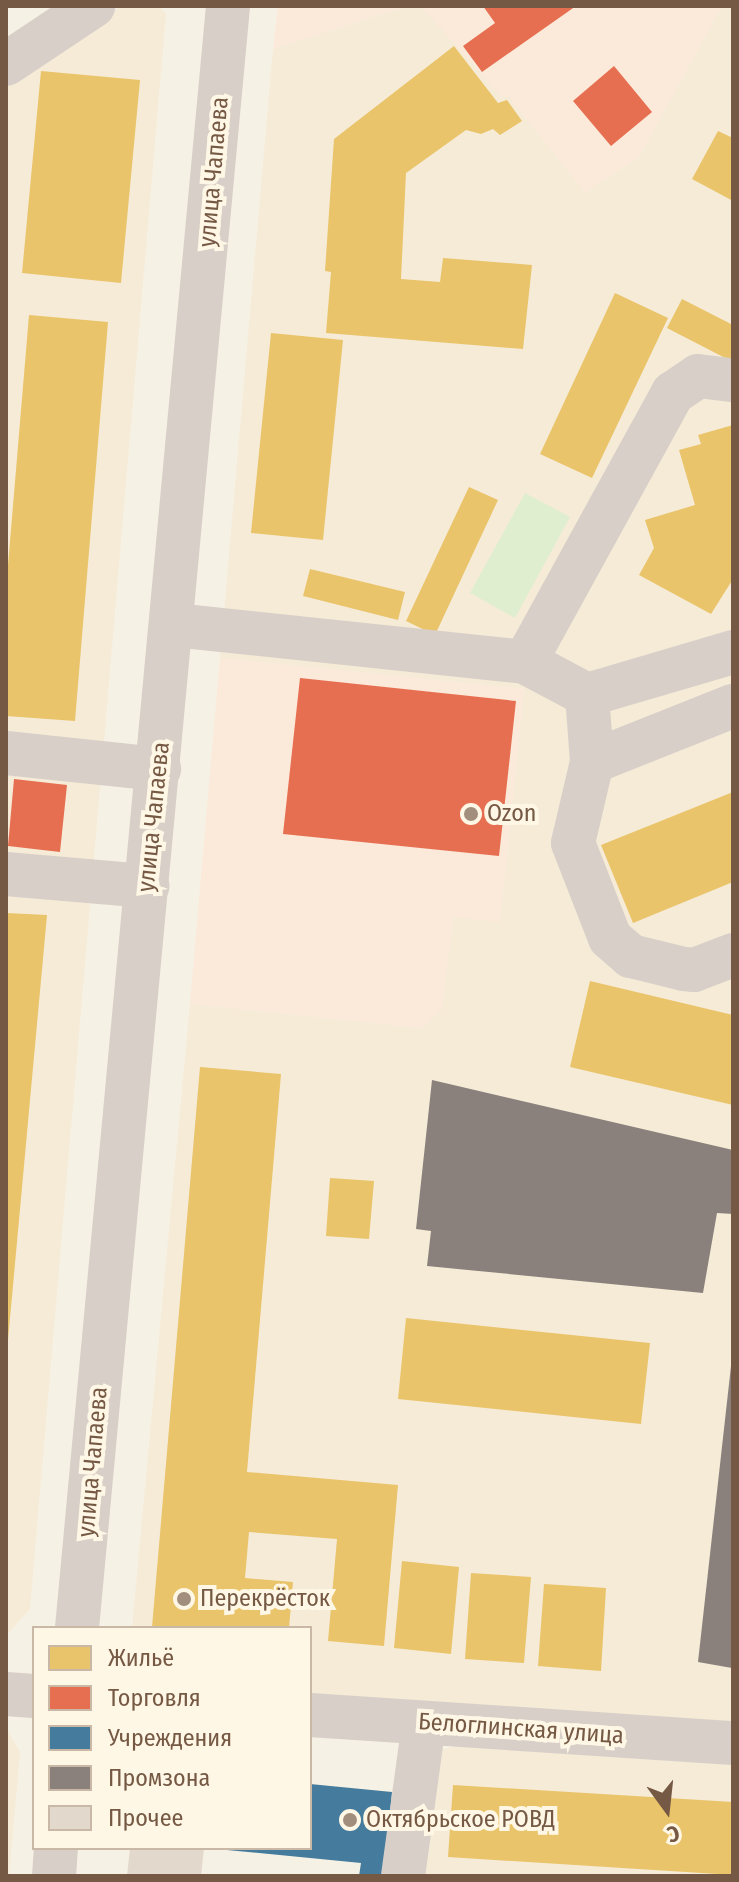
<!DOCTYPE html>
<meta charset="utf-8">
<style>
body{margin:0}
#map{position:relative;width:739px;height:1882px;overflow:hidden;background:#f6f1e5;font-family:"Fira Sans Condensed",sans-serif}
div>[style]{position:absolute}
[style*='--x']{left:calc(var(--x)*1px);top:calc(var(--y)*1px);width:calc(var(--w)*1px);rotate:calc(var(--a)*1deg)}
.residential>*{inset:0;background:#f6ebd7}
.commercial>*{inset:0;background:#fbe9d9}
.green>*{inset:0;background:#dfeece}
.homes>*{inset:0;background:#e9c46a}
.shops>*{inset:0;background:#e76f51}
.public>*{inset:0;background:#457b9d}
.industry>*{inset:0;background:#8a817c}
.building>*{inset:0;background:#e3d8cc}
.minor>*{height:44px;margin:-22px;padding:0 22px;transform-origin:22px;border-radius:22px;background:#d8cfc8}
.dots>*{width:22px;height:22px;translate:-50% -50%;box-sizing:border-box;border:4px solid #fff7e5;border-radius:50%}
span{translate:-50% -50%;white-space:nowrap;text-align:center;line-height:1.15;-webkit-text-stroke:8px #fff7e5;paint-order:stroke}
.street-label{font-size:24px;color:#755944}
.poi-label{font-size:24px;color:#755944}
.left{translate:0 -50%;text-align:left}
.frame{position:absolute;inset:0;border:8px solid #755944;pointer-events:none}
.legend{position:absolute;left:32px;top:1626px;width:280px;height:224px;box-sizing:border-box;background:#fff7e5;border:2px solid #c8b8a5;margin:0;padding:10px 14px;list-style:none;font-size:24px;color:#755944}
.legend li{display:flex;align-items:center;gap:16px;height:40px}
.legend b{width:40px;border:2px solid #c8b8a5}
.north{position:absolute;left:627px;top:1770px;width:80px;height:80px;-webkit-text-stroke:6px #fff7e5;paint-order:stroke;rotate:165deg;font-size:22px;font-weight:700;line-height:32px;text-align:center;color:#755944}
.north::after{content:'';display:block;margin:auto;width:28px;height:36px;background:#755944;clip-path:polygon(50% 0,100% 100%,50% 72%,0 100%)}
</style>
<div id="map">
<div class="residential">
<i style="clip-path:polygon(122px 6px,157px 6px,166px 13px,30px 1609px,6px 1636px,6px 79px)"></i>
<i style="clip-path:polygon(407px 6px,421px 6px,509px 97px,585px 192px,639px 157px,722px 6px,733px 6px,733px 1728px,310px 1695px,310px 1628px,132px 1628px,190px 1004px,422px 1028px,442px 1008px,453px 916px,500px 921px,524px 689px,220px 658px,273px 49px)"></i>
<i style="clip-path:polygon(6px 1728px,20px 1752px,9px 1876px,6px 1876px)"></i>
<i style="clip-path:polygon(457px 1746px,733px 1765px,733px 1876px,399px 1876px,409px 1758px)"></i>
</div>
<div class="commercial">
<i style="clip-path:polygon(278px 6px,407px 6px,273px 49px)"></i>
<i style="clip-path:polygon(421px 6px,722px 6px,639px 157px,585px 192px,509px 97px,502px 97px)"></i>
<i style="clip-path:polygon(220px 658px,524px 689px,500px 922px,453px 917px,442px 1009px,422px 1028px,190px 1004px)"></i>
</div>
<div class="green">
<i style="clip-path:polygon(525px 493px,570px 517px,515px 618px,470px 593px)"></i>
</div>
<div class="homes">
<i style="clip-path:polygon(454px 46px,498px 103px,507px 100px,522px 121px,500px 135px,493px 129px,481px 134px,466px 130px,406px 173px,401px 279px,440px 282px,443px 258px,532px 265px,523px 349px,326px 333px,331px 272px,325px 271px,334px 139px)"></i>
<i style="clip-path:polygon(41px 71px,140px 80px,121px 283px,22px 273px)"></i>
<i style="clip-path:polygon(718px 131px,733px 138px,733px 201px,692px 179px)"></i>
<i style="clip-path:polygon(615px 293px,668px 318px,592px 478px,540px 454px)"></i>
<i style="clip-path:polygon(682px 299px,733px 325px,733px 362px,667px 328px)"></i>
<i style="clip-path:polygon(29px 315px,108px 322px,75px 721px,6px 716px,6px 589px)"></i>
<i style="clip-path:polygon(271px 333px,343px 340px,323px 540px,251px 533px)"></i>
<i style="clip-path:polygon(733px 425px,733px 579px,711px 614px,639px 575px,654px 548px,645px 520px,695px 505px,679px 450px,701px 444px,698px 435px)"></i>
<i style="clip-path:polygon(469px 487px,498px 500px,435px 635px,406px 621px)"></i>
<i style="clip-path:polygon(310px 569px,405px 592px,398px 620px,303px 596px)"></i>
<i style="clip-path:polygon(733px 792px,733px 882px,633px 923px,601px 845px)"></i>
<i style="clip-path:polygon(6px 913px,47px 915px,8px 1340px,6px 1339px)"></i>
<i style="clip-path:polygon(590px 981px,733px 1015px,733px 1105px,570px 1067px)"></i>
<i style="clip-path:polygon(200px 1067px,281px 1074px,247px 1472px,398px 1485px,384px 1646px,328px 1641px,337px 1539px,249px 1532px,245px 1578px,293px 1582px,289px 1628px,152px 1627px)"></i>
<i style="clip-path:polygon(330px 1178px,374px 1181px,369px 1239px,326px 1236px)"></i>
<i style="clip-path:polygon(406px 1318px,650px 1343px,641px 1424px,398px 1399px)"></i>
<i style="clip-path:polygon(402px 1561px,459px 1567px,451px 1654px,394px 1648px)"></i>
<i style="clip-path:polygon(471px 1573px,531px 1577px,524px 1663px,465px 1659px)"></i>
<i style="clip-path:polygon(544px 1584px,606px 1588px,601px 1671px,538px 1666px)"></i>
<i style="clip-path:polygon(453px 1785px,733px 1802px,733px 1875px,448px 1857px)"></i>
</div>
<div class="shops">
<i style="clip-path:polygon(483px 6px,576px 6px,482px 72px,463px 46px,495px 23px)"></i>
<i style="clip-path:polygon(614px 66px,652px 112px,611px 146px,573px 101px)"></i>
<i style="clip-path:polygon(300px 678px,516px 701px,499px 856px,283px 834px)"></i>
<i style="clip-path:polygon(14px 779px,67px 785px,60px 852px,8px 846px)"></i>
</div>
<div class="public">
<i style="clip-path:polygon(310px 1784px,392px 1792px,384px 1876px,359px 1876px,361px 1863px,227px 1850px,310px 1848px)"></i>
</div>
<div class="industry">
<i style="clip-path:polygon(432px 1080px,733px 1150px,733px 1214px,717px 1213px,703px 1293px,427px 1266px,431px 1231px,416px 1229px)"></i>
<i style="clip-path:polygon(731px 1366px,733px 1366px,732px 1668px,698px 1662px)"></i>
</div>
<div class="building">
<i style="clip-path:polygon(130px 1848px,204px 1848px,201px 1876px,127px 1876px)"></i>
</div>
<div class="minor">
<i style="--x:6;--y:64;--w:105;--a:-33.7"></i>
<i style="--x:174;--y:625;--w:353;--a:6"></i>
<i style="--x:525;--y:662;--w:70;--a:28"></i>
<i style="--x:587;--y:695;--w:152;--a:-16.4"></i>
<i style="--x:525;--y:662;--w:307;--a:-61.2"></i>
<i style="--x:673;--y:393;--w:30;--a:-34"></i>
<i style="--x:698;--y:376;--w:35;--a:7"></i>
<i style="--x:587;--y:695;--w:67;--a:85.7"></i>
<i style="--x:592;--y:762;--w:83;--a:103.2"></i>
<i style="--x:573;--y:843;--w:102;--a:68.7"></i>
<i style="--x:610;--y:938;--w:28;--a:41"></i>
<i style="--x:631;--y:956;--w:55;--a:13.8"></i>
<i style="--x:684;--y:969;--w:10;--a:6"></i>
<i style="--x:694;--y:970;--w:42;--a:-21"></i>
<i style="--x:6;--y:753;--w:154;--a:6"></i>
<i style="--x:592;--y:762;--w:152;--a:-21.7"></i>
<i style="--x:6;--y:874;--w:142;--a:4.9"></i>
<i style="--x:77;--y:1628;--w:1629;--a:-84.68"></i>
<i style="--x:6;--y:1694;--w:28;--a:4"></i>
<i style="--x:310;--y:1715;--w:424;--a:3.8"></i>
<i style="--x:54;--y:1876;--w:28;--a:-86"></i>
<i style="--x:403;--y:1876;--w:154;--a:-82.2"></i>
</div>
<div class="dots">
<i style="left:471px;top:814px;background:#a28e7c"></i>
<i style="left:184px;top:1599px;background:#a28e7c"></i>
<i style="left:350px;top:1820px;background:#a28e7c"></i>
</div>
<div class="street-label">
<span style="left:214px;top:172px;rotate:-85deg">улица Чапаева</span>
<span style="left:154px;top:817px;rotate:-84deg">улица Чапаева</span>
<span style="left:93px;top:1462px;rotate:-85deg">улица Чапаева</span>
<span style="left:521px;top:1729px;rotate:4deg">Белоглинская улица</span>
</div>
<div class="poi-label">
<span class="left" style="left:487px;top:814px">Ozon</span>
<span class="left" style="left:200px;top:1599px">Перекрёсток</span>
<span class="left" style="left:366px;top:1820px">Октябрьское РОВД</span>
</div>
<div class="frame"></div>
<ul class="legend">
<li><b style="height:22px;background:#e9c46a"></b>Жильё</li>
<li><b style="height:22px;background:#e76f51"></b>Торговля</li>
<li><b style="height:22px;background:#457b9d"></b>Учреждения</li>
<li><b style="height:22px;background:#8a817c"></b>Промзона</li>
<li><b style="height:22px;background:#e3d8cc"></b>Прочее</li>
</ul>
<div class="north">С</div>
</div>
